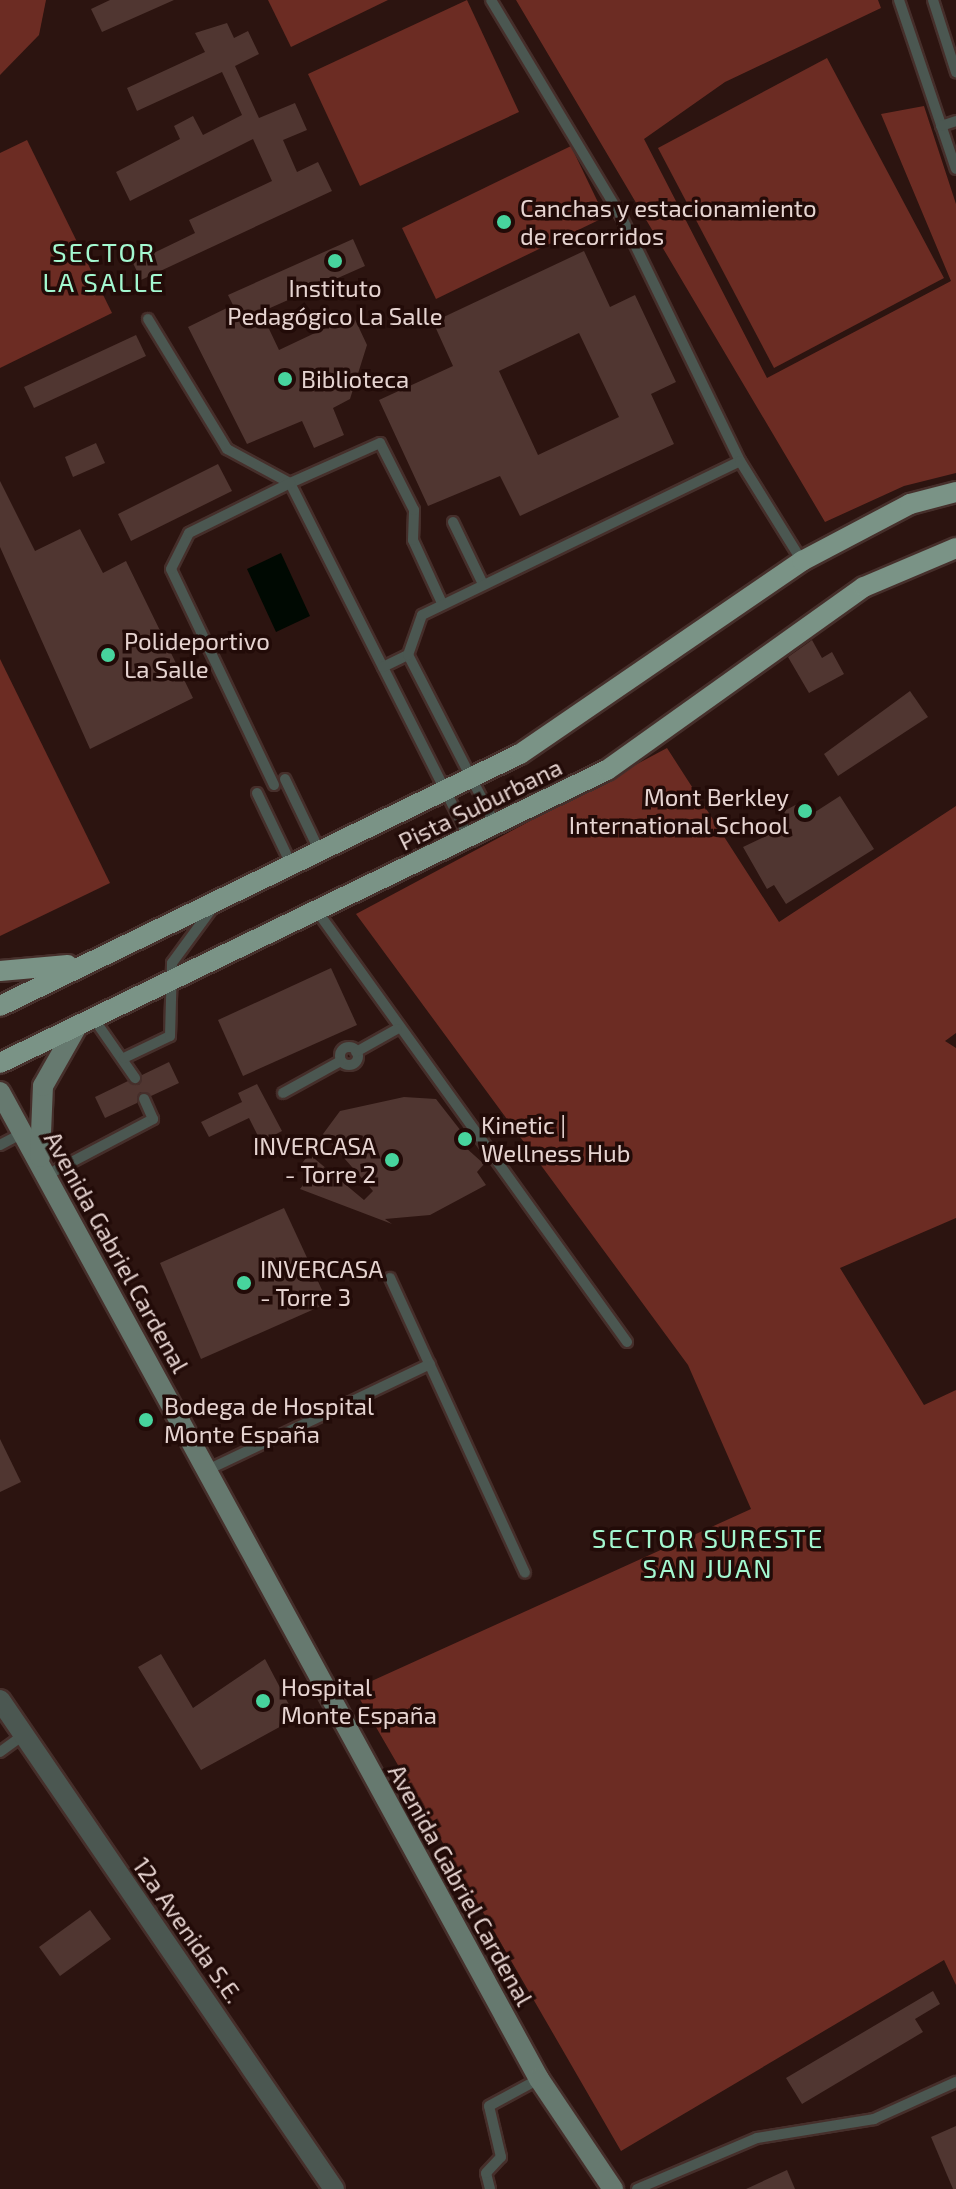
<!DOCTYPE html>
<meta charset="utf-8">
<style>
body{margin:0}
#map{position:relative;width:956px;height:2189px;overflow:hidden;background:#2c1410;font-family:"Exo 2",sans-serif}
div>[style]{position:absolute}
[style*='--x']{left:calc(var(--x)*1px);top:calc(var(--y)*1px);width:calc(var(--w)*1px);rotate:calc(var(--a)*1deg)}
.green>*{inset:0;background:#6c2c23}
.water>*{inset:0;background:#000902}
.building>*{inset:0;background:#503631}
.roads{filter:drop-shadow(2px 0 #462f2b) drop-shadow(-2px 0 #462f2b) drop-shadow(0 2px #462f2b) drop-shadow(0 -2px #462f2b)}
.lane>*{height:10px;margin:-5px;padding:0 5px;transform-origin:5px;border-radius:5px;background:#4b5751}
.lane>.ring{margin:-5px;padding:0;box-sizing:content-box;background:none;border:10px solid #4b5751;border-radius:50%}
.street>*{height:20px;margin:-10px;padding:0 10px;transform-origin:10px;border-radius:10px;background:#4b5751}
.secondary>*{height:20px;margin:-10px;padding:0 10px;transform-origin:10px;border-radius:10px;background:#66796f}
.primary>*{height:20px;margin:-10px;padding:0 10px;transform-origin:10px;border-radius:10px;background:#7a9386}
.dots>*{width:22px;height:22px;translate:-50% -50%;box-sizing:border-box;border:4px solid #220b08;border-radius:50%}
span{translate:-50% -50%;white-space:nowrap;text-align:center;line-height:1.15;-webkit-text-stroke:7px #220b08;paint-order:stroke}
.poi-label{font-size:24px;color:#e6d4d1}
.left{translate:0 -50%;text-align:left}
.right{translate:-100% -50%;text-align:right}
.street-label{font-size:24px;color:#e6d4d1}
.neighbourhood-label{font-size:26px;color:#a3f8d0;letter-spacing:2px}
</style>
<div id="map">
<div class="green">
<i style="clip-path:polygon(0 0,46px 0,39px 35px,0 75px)"></i>
<i style="clip-path:polygon(268px 0,388px 0,291px 47px)"></i>
<i style="clip-path:polygon(467px 0,519px 112px,360px 186px,308px 74px)"></i>
<i style="clip-path:polygon(516px 0,878px 0,881px 8px,725px 82px,644px 139px,767px 378px,951px 281px,881px 114px,924px 106px,956px 204px,956px 473px,904px 486px,825px 522px)"></i>
<i style="clip-path:polygon(827px 58px,944px 278px,774px 368px,658px 148px)"></i>
<i style="clip-path:polygon(27px 140px,112px 313px,0 368px,0 153px)"></i>
<i style="clip-path:polygon(571px 146px,605px 217px,436px 299px,402px 228px)"></i>
<i style="clip-path:polygon(0 659px,110px 883px,0 936px)"></i>
<i style="clip-path:polygon(667px 748px,779px 922px,956px 806px,956px 1033px,945px 1041px,956px 1048px,956px 1218px,840px 1268px,924px 1405px,956px 1390px,956px 1985px,944px 1960px,621px 2151px,354px 1689px,751px 1509px,688px 1365px,356px 914px)"></i>
</div>
<div class="water">
<i style="clip-path:polygon(281px 553px,310px 616px,276px 632px,247px 569px)"></i>
</div>
<div class="building">
<i style="clip-path:polygon(110px 0,174px 0,102px 32px,91px 9px)"></i>
<i style="clip-path:polygon(227px 23px,234px 38px,248px 31px,259px 54px,235px 66px,259px 118px,295px 103px,307px 130px,283px 140px,297px 172px,318px 162px,332px 191px,141px 280px,133px 263px,195px 233px,189px 220px,272px 181px,253px 139px,130px 201px,116px 172px,180px 139px,174px 126px,193px 116px,203px 135px,242px 115px,222px 72px,137px 111px,127px 88px,205px 52px,195px 33px)"></i>
<i style="clip-path:polygon(353px 239px,365px 266px,261px 312px,279px 350px,353px 315px,367px 345px,350px 399px,333px 408px,344px 435px,314px 448px,302px 421px,247px 444px,188px 327px,233px 305px,228px 295px)"></i>
<i style="clip-path:polygon(evenodd,584px 251px,610px 307px,635px 295px,676px 382px,651px 394px,674px 444px,520px 516px,500px 476px,428px 506px,379px 400px,453px 366px,433px 322px,584px 251px,579px 333px,619px 417px,538px 455px,499px 371px,579px 333px)"></i>
<i style="clip-path:polygon(136px 335px,146px 356px,34px 408px,24px 387px)"></i>
<i style="clip-path:polygon(96px 443px,105px 463px,73px 477px,65px 457px)"></i>
<i style="clip-path:polygon(218px 464px,232px 491px,131px 541px,118px 514px)"></i>
<i style="clip-path:polygon(0 481px,35px 551px,80px 529px,103px 573px,126px 561px,193px 698px,90px 749px,0 547px)"></i>
<i style="clip-path:polygon(812px 640px,822px 658px,832px 652px,844px 674px,809px 693px,788px 657px)"></i>
<i style="clip-path:polygon(910px 691px,928px 717px,838px 776px,824px 754px)"></i>
<i style="clip-path:polygon(840px 796px,874px 849px,786px 904px,774px 885px,767px 889px,743px 847px,789px 825px,784px 811px,805px 800px,812px 814px)"></i>
<i style="clip-path:polygon(331px 968px,357px 1025px,243px 1076px,218px 1020px)"></i>
<i style="clip-path:polygon(169px 1062px,179px 1083px,151px 1096px,140px 1092px,137px 1103px,105px 1118px,95px 1097px,128px 1081px,139px 1085px,142px 1075px)"></i>
<i style="clip-path:polygon(257px 1084px,282px 1131px,261px 1142px,249px 1118px,209px 1137px,201px 1122px,242px 1102px,238px 1093px)"></i>
<i style="clip-path:polygon(404px 1097px,436px 1099px,461px 1131px,455px 1138px,484px 1164px,477px 1172px,486px 1185px,430px 1215px,385px 1219px,392px 1224px,300px 1189px,309px 1177px,300px 1166px,309px 1154px,364px 1200px,373px 1191px,323px 1134px,340px 1111px)"></i>
<i style="clip-path:polygon(284px 1208px,328px 1303px,201px 1359px,160px 1263px)"></i>
<i style="clip-path:polygon(0 1439px,21px 1482px,0 1492px)"></i>
<i style="clip-path:polygon(161px 1654px,193px 1708px,265px 1659px,296px 1718px,201px 1770px,138px 1667px)"></i>
<i style="clip-path:polygon(90px 1910px,111px 1939px,60px 1976px,39px 1947px)"></i>
<i style="clip-path:polygon(933px 1991px,940px 2004px,915px 2019px,923px 2032px,802px 2104px,786px 2078px)"></i>
<i style="clip-path:polygon(956px 2126px,956px 2189px,953px 2189px,931px 2137px)"></i>
<i style="clip-path:polygon(787px 2170px,795px 2189px,746px 2189px)"></i>
</div>
<div class="roads">
<div class="lane">
<i style="--x:491;--y:0;--w:252;--a:59"></i>
<i style="--x:621;--y:216;--w:272;--a:64.1"></i>
<i style="--x:899;--y:0;--w:178;--a:71.4"></i>
<i style="--x:933;--y:0;--w:76;--a:72.3"></i>
<i style="--x:941;--y:126;--w:16;--a:-18"></i>
<i style="--x:148;--y:319;--w:152;--a:58.7"></i>
<i style="--x:227;--y:449;--w:72;--a:28.4"></i>
<i style="--x:453;--y:522;--w:67;--a:64.2"></i>
<i style="--x:441;--y:601;--w:67;--a:-114.7"></i>
<i style="--x:413;--y:540;--w:30;--a:-88"></i>
<i style="--x:414;--y:510;--w:75;--a:-116.9"></i>
<i style="--x:380;--y:443;--w:98;--a:156"></i>
<i style="--x:290;--y:483;--w:399;--a:63.2"></i>
<i style="--x:383;--y:667;--w:28;--a:-26"></i>
<i style="--x:285;--y:779;--w:79;--a:64.4"></i>
<i style="--x:274;--y:785;--w:239;--a:-115.5"></i>
<i style="--x:171;--y:569;--w:40;--a:-63.4"></i>
<i style="--x:189;--y:533;--w:113;--a:-26.3"></i>
<i style="--x:257;--y:793;--w:79;--a:64.4"></i>
<i style="--x:495;--y:824;--w:190;--a:-117.2"></i>
<i style="--x:408;--y:655;--w:42;--a:-70.7"></i>
<i style="--x:422;--y:615;--w:353;--a:-25.8"></i>
<i style="--x:740;--y:461;--w:118;--a:58.2"></i>
<i style="--x:317;--y:911;--w:531;--a:54.27"></i>
<i style="--x:94;--y:1019;--w:72;--a:55.2"></i>
<i class="ring" style="left:340px;top:1047px;width:8px;height:8px"></i>
<i style="--x:356;--y:1052;--w:47;--a:-29.3"></i>
<i style="--x:124;--y:1058;--w:51;--a:-25.6"></i>
<i style="--x:170;--y:1036;--w:73;--a:-88.4"></i>
<i style="--x:172;--y:963;--w:66;--a:-53.7"></i>
<i style="--x:283;--y:1093;--w:66;--a:-28.9"></i>
<i style="--x:0;--y:1145;--w:26;--a:-28"></i>
<i style="--x:47;--y:1175;--w:120;--a:-27.8"></i>
<i style="--x:153;--y:1119;--w:22;--a:-114"></i>
<i style="--x:390;--y:1278;--w:324;--a:65.4"></i>
<i style="--x:205;--y:1471;--w:249;--a:-25.4"></i>
<i style="--x:0;--y:1752;--w:29;--a:-36"></i>
<i style="--x:490;--y:2189;--w:16;--a:-104"></i>
<i style="--x:486;--y:2173;--w:22;--a:-47"></i>
<i style="--x:501;--y:2157;--w:52;--a:-103.2"></i>
<i style="--x:489;--y:2106;--w:57;--a:-28.4"></i>
<i style="--x:637;--y:2189;--w:130;--a:-23"></i>
<i style="--x:757;--y:2138;--w:119;--a:-9.2"></i>
<i style="--x:874;--y:2119;--w:90;--a:-24.3"></i>
</div>
<div class="street">
<i style="--x:0;--y:1700;--w:592;--a:55.67"></i>
</div>
<div class="secondary">
<i style="--x:0;--y:1092;--w:1125;--a:61.36"></i>
<i style="--x:539;--y:2079;--w:133;--a:56.1"></i>
<i style="--x:40;--y:1157;--w:71;--a:-87.6"></i>
<i style="--x:43;--y:1086;--w:67;--a:-60.4"></i>
</div>
<div class="primary">
<i style="--x:0;--y:971;--w:68;--a:-5"></i>
<i style="--x:0;--y:1006;--w:578;--a:-25.86"></i>
<i style="--x:520;--y:754;--w:342;--a:-34.4"></i>
<i style="--x:802;--y:561;--w:122;--a:-27.8"></i>
<i style="--x:910;--y:504;--w:48;--a:-14.6"></i>
<i style="--x:0;--y:1063;--w:674;--a:-25.77"></i>
<i style="--x:607;--y:770;--w:315;--a:-35.5"></i>
<i style="--x:864;--y:587;--w:100;--a:-23"></i>
</div>
</div>
<div class="dots">
<i style="left:504px;top:222px;background:#47d49d"></i>
<i style="left:335px;top:261px;background:#47d49d"></i>
<i style="left:285px;top:379px;background:#47d49d"></i>
<i style="left:108px;top:655px;background:#47d49d"></i>
<i style="left:805px;top:811px;background:#47d49d"></i>
<i style="left:465px;top:1139px;background:#47d49d"></i>
<i style="left:392px;top:1160px;background:#47d49d"></i>
<i style="left:244px;top:1283px;background:#47d49d"></i>
<i style="left:146px;top:1420px;background:#47d49d"></i>
<i style="left:263px;top:1701px;background:#47d49d"></i>
</div>
<div class="poi-label">
<span class="left" style="left:520px;top:222px">Canchas y estacionamiento<br>de recorridos</span>
<span style="left:335px;top:302px">Instituto<br>Pedagógico La Salle</span>
<span class="left" style="left:301px;top:379px">Biblioteca</span>
<span class="left" style="left:124px;top:655px">Polideportivo<br>La Salle</span>
<span class="right" style="left:789px;top:811px">Mont Berkley<br>International School</span>
<span class="left" style="left:481px;top:1139px">Kinetic |<br>Wellness Hub</span>
<span class="right" style="left:376px;top:1160px">INVERCASA<br>- Torre 2</span>
<span class="left" style="left:260px;top:1283px">INVERCASA<br>- Torre 3</span>
<span class="left" style="left:164px;top:1420px">Bodega de Hospital<br>Monte España</span>
<span class="left" style="left:281px;top:1701px">Hospital<br>Monte España</span>
</div>
<div class="street-label">
<span style="left:480px;top:804px;rotate:-26deg">Pista Suburbana</span>
<span style="left:117px;top:1252px;rotate:61deg">Avenida Gabriel Cardenal</span>
<span style="left:461px;top:1885px;rotate:61deg">Avenida Gabriel Cardenal</span>
<span style="left:188px;top:1930px;rotate:55deg">12a Avenida S.E.</span>
</div>
<div class="neighbourhood-label">
<span style="left:104px;top:267px">SECTOR<br>LA SALLE</span>
<span style="left:708px;top:1553px">SECTOR SURESTE<br>SAN JUAN</span>
</div>
</div>
